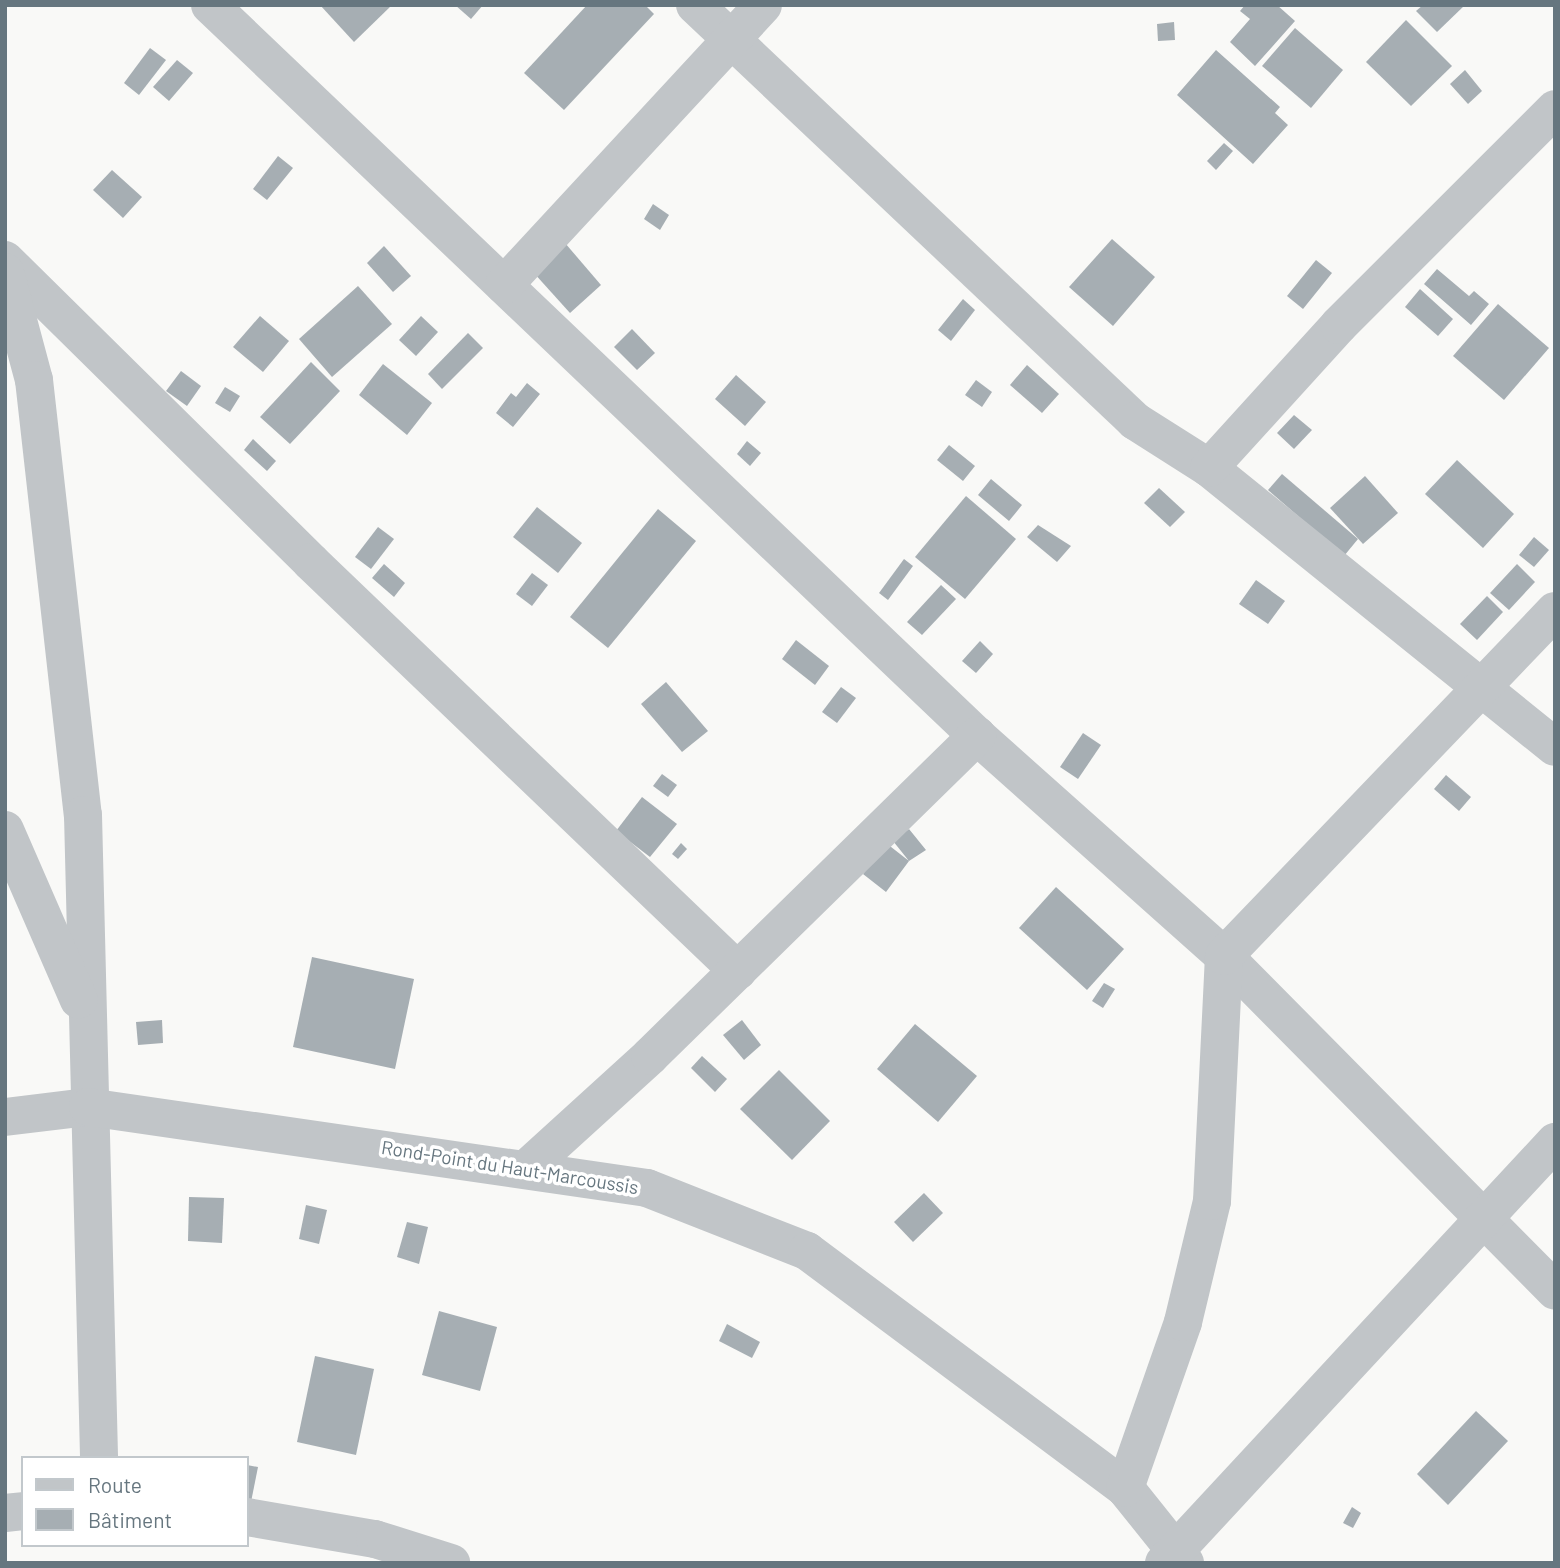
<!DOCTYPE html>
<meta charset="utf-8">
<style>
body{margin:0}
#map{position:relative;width:1560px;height:1568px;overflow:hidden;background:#f9f9f7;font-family:Barlow,sans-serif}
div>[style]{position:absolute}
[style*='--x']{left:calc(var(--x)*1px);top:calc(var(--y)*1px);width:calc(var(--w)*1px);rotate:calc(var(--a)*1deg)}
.building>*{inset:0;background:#a6aeb3}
.minor>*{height:38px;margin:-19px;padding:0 19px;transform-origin:19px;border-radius:19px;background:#c1c5c8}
span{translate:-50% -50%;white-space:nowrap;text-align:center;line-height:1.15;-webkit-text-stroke:7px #fff;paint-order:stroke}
.street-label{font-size:19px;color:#66767f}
.frame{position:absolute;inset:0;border:7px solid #66767f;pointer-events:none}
.legend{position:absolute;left:21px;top:1456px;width:228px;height:91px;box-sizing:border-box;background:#fff;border:2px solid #c2c8cc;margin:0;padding:9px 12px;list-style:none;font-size:21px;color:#66767f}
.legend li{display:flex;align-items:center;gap:14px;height:35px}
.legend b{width:35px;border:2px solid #c2c8cc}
</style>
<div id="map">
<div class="building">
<i style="clip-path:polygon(320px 5px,392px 5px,354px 42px)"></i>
<i style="clip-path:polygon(455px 5px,483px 5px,471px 19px)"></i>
<i style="clip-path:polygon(587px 5px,645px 5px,654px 14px,564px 110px,524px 73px)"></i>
<i style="clip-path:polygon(1245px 5px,1277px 5px,1295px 21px,1255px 66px,1230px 42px,1250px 19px,1240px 11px)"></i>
<i style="clip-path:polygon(1423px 5px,1465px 5px,1437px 32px,1416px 11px)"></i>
<i style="clip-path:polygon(1406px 20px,1452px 66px,1411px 106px,1366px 62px)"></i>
<i style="clip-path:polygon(1174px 22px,1175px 40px,1158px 41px,1157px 24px)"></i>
<i style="clip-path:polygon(1295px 28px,1343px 70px,1311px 108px,1262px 66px)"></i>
<i style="clip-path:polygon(150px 48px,166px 60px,139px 95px,124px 83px)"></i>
<i style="clip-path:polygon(1216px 50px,1280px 107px,1275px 113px,1288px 125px,1253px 164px,1177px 95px)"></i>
<i style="clip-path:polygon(177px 60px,193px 73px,169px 101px,153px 87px)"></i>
<i style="clip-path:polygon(1465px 70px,1482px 91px,1468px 104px,1450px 84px)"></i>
<i style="clip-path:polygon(1224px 143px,1233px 151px,1216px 170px,1207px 161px)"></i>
<i style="clip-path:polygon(278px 156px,293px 168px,267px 200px,253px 189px)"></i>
<i style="clip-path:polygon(112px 170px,142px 197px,123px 218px,93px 190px)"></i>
<i style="clip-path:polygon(653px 204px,669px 215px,660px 230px,644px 219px)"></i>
<i style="clip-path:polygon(1112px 239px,1155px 277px,1113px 326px,1069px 287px)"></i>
<i style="clip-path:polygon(565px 243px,601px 285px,570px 313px,533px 272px)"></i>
<i style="clip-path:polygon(384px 246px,411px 276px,393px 292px,367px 263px)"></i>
<i style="clip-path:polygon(1316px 260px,1332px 273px,1303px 309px,1287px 296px)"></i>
<i style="clip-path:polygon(1437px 269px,1469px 296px,1474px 291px,1489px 304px,1471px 325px,1424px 284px)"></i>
<i style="clip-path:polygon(358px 286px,392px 324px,332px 377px,299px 339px)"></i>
<i style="clip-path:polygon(1420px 289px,1453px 319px,1438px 336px,1405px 307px)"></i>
<i style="clip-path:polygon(963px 299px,975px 310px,951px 341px,938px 330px)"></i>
<i style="clip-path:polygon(1498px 304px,1549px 348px,1504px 400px,1453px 356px)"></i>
<i style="clip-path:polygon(260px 316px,289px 341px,263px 372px,233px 347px)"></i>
<i style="clip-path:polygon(421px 316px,438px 332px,416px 356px,399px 340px)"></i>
<i style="clip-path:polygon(632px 329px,655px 353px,637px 370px,614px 347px)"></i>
<i style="clip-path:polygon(468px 333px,483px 348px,442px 389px,428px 374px)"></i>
<i style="clip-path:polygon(311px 362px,340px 391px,290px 444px,260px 417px)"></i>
<i style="clip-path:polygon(383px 364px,432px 403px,407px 435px,359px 395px)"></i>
<i style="clip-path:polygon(1027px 365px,1059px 394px,1042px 413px,1010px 385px)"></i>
<i style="clip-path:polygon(181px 371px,201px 386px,187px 406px,166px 391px)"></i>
<i style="clip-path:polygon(736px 375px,766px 402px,745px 426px,715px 399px)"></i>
<i style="clip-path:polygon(976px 380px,992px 392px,982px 407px,965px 395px)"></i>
<i style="clip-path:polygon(527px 383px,540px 394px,513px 427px,496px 413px,511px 393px,516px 397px)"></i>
<i style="clip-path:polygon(225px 387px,240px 396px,230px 412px,215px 403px)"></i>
<i style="clip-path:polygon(1294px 415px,1312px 430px,1294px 449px,1277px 433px)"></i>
<i style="clip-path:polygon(253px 439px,276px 461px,267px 471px,244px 450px)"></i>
<i style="clip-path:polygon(747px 441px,761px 453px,750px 466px,737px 454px)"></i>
<i style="clip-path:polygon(949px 445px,975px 466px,963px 481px,937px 460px)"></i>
<i style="clip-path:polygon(1457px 460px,1514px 514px,1483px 548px,1425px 494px)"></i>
<i style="clip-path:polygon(1282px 474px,1358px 539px,1344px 556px,1268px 490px)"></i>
<i style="clip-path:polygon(1365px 476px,1398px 513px,1363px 544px,1330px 508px)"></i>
<i style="clip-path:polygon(991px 479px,1022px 505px,1009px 521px,978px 495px)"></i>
<i style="clip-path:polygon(1159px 488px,1185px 512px,1170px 527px,1144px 503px)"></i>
<i style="clip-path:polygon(966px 496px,1016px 539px,965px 599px,915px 557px)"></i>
<i style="clip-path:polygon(537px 507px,582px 543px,558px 573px,513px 537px)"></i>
<i style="clip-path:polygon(658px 509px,696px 541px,608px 648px,570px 617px)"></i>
<i style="clip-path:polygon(1038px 525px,1071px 546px,1057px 562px,1027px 537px)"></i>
<i style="clip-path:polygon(378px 527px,394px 539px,371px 569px,355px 557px)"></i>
<i style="clip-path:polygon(1534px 537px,1549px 550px,1534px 567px,1519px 555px)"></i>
<i style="clip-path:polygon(904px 559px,913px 566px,888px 600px,879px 593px)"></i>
<i style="clip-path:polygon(384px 564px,405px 583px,394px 597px,372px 578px)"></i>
<i style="clip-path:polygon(1517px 564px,1535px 582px,1509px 610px,1490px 593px)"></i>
<i style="clip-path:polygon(532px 573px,548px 585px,532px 606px,516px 594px)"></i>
<i style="clip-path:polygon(1256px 580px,1285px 601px,1268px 624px,1239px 604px)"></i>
<i style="clip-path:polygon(941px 585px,956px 599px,922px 635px,907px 622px)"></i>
<i style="clip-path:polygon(1487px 596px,1503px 612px,1477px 640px,1460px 624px)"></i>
<i style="clip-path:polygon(796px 640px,829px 666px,815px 685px,782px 659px)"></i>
<i style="clip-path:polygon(980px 641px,993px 654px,976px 673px,962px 661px)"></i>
<i style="clip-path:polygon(666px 682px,708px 731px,682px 752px,641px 704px)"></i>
<i style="clip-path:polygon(841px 687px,856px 698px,837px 723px,822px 712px)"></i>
<i style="clip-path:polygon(1083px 733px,1101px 745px,1078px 779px,1060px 767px)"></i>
<i style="clip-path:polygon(662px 774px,677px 785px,668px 797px,653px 786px)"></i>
<i style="clip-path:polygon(1446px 775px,1471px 797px,1459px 811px,1434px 789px)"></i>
<i style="clip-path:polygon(642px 797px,677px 824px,650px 857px,616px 831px)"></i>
<i style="clip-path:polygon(909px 829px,926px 850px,909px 861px,886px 892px,863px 874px,886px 843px,909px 861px,893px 841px)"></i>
<i style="clip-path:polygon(681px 843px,687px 849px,678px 859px,672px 854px)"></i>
<i style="clip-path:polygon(1056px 887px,1124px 949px,1087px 990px,1019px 928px)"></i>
<i style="clip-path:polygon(312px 957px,414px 979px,395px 1069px,293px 1047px)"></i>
<i style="clip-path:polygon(1104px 983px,1115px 989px,1103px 1008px,1092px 1001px)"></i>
<i style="clip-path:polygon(162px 1020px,163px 1043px,138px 1045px,136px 1022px)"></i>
<i style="clip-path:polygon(742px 1020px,761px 1045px,744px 1060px,723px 1035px)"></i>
<i style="clip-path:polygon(915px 1024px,977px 1076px,938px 1122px,877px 1069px)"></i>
<i style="clip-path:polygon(702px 1056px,727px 1079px,715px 1092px,691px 1068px)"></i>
<i style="clip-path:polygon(779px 1070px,830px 1121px,792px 1160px,740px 1109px)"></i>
<i style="clip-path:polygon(924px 1193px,943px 1213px,913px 1242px,894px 1222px)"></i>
<i style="clip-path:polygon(189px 1197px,224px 1198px,222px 1243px,188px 1241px)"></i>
<i style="clip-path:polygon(306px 1205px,327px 1210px,319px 1244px,299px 1239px)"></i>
<i style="clip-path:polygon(407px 1222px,428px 1227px,419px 1264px,397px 1257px)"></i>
<i style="clip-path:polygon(439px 1311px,497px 1327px,480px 1391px,422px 1375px)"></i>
<i style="clip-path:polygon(727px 1324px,760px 1342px,752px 1358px,719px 1341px)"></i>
<i style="clip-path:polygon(315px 1356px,374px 1369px,356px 1455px,297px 1442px)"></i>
<i style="clip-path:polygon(1476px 1411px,1508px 1441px,1448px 1505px,1417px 1474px)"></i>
<i style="clip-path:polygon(247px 1465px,258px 1467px,251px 1502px,247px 1501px)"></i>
<i style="clip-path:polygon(1352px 1507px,1361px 1513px,1353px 1528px,1343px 1523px)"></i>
</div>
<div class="minor">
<i style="--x:210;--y:5;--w:1060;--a:43.62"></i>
<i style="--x:977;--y:736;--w:331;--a:41.7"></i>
<i style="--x:1224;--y:956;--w:471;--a:45.3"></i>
<i style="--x:695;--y:5;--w:606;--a:43.39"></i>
<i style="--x:1135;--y:421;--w:88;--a:32.4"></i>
<i style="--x:1209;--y:468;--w:444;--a:38.9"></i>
<i style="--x:5;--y:260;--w:430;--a:44.6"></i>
<i style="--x:311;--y:562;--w:591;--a:43.77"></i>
<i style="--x:5;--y:272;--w:112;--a:75"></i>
<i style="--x:34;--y:380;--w:438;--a:83.6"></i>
<i style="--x:83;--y:815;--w:643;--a:88.57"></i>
<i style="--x:504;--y:285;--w:381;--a:-47.2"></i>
<i style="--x:1209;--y:468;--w:193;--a:-47.7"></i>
<i style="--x:1339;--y:325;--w:305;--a:-45"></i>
<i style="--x:5;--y:830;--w:185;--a:66.5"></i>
<i style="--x:5;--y:1117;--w:84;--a:-6.9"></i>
<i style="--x:88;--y:1107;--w:565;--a:8.24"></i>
<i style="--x:647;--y:1188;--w:172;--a:21.5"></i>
<i style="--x:807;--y:1251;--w:397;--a:36.7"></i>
<i style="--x:1125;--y:1488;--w:96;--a:51.3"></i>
<i style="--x:526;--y:1169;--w:168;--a:-42.3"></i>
<i style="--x:650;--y:1056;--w:458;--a:-44.4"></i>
<i style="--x:1125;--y:1488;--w:176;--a:-70.7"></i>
<i style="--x:1183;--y:1322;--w:124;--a:-76.5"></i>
<i style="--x:1212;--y:1201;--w:245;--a:-87.2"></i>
<i style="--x:1224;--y:956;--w:478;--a:-46.2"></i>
<i style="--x:5;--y:1513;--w:18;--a:-6"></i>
<i style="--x:247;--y:1517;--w:130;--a:9.8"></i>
<i style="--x:375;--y:1539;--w:80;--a:17.5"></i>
<i style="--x:1164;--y:1563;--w:575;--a:-47.12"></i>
</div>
<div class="street-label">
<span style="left:510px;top:1167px;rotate:9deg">Rond-Point du Haut-Marcoussis</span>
</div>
<div class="frame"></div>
<ul class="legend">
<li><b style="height:9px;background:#c1c5c8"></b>Route</li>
<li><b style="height:19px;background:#a6aeb3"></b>Bâtiment</li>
</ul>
</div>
